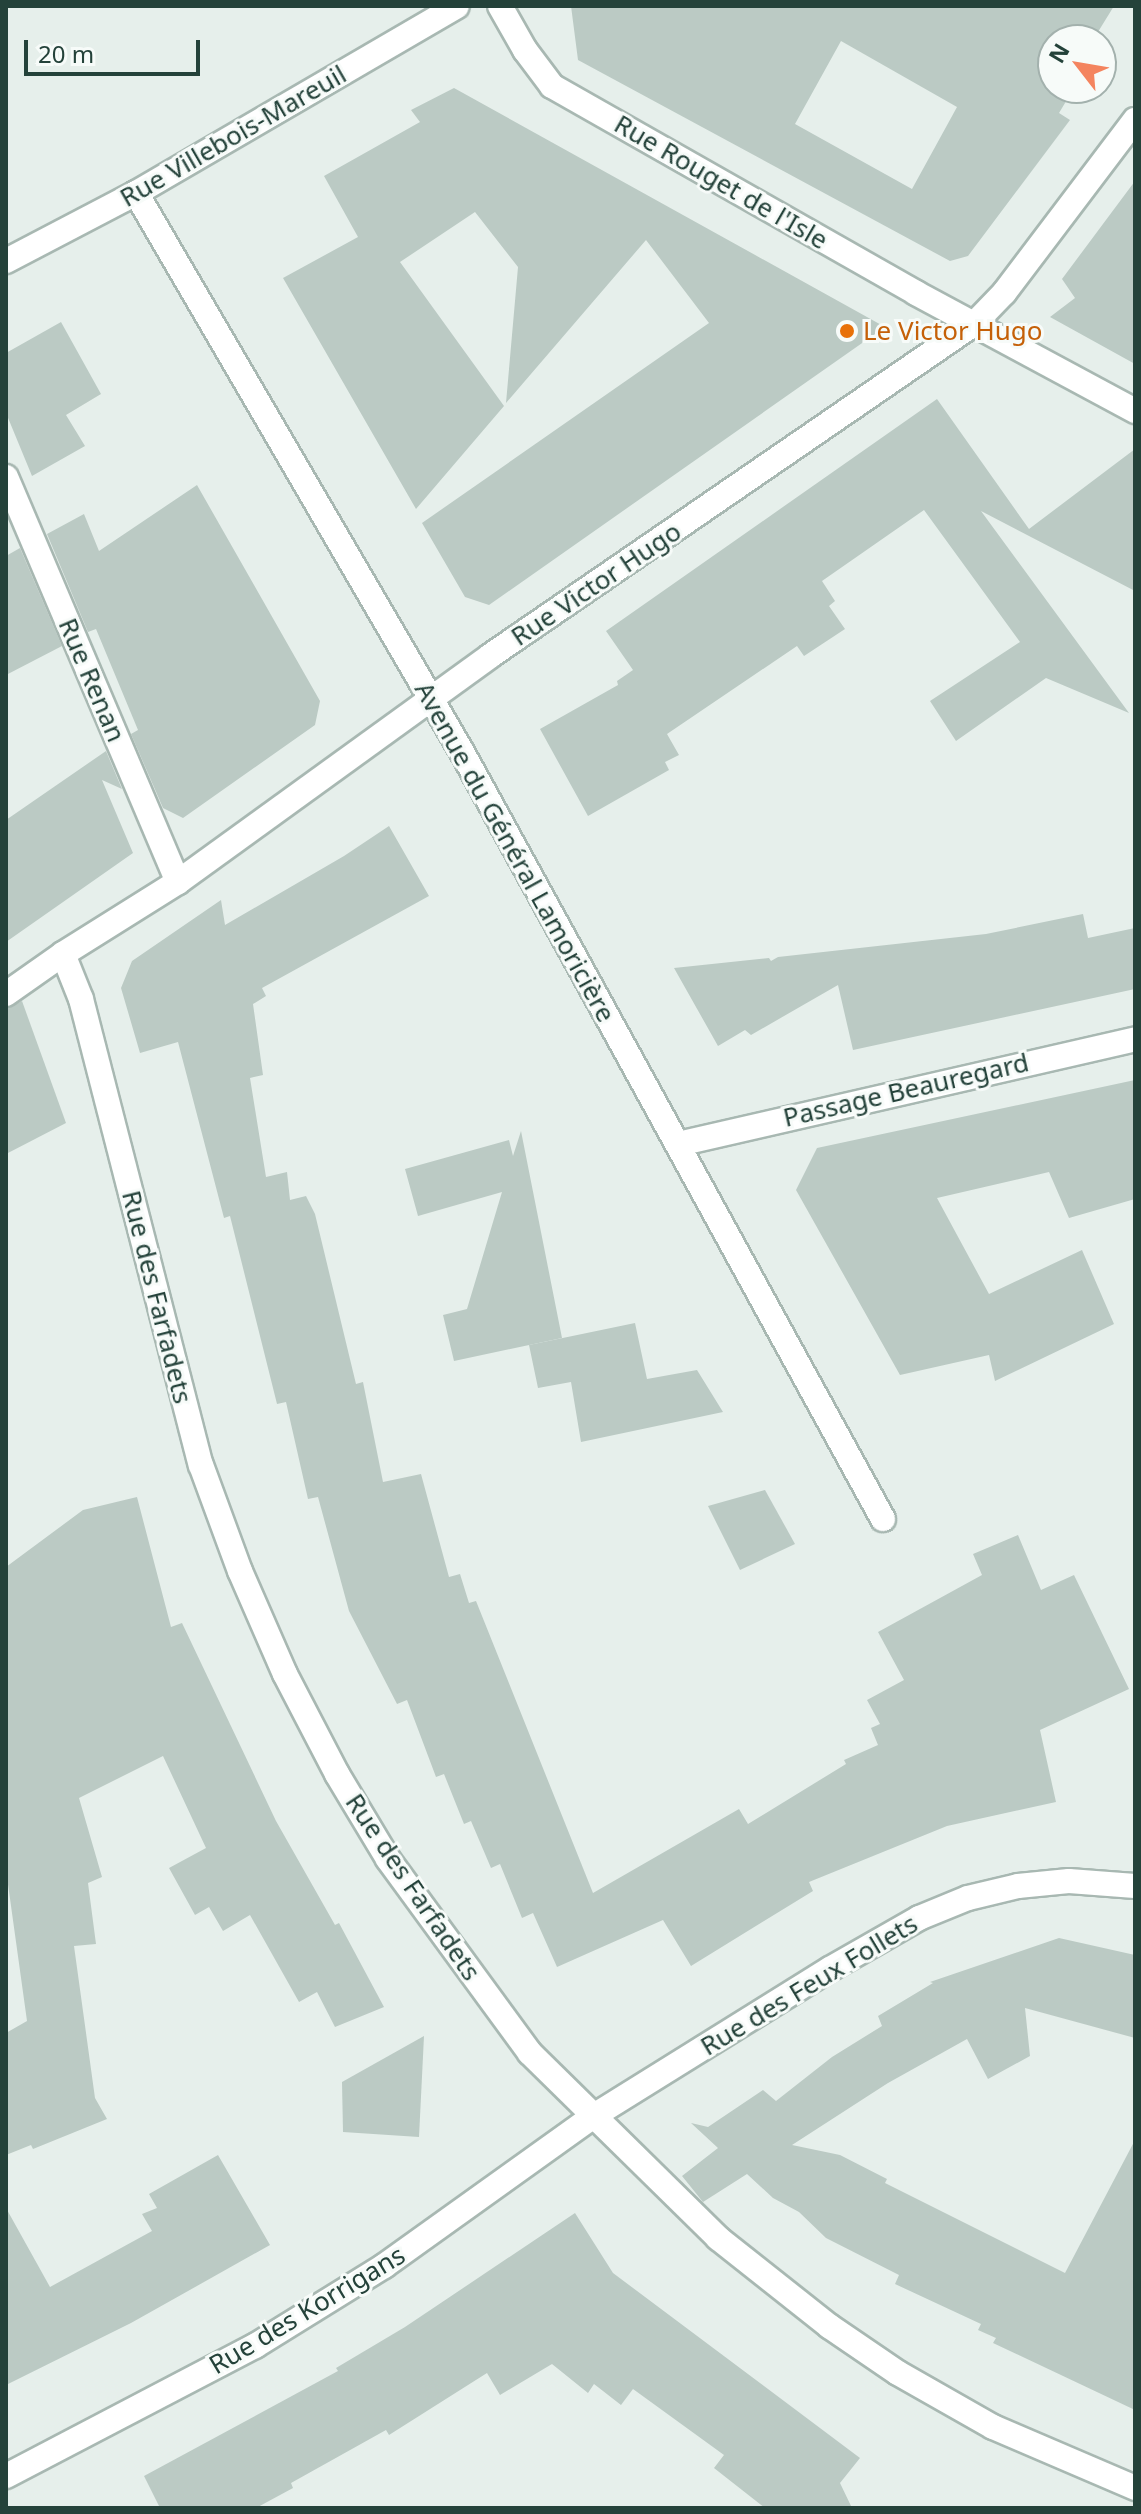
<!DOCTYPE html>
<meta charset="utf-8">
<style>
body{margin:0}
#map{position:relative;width:1141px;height:2514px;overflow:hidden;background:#e6efeb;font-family:"Noto Sans",sans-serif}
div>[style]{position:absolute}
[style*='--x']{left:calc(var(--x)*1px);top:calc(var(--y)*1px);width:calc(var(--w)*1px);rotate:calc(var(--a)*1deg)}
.building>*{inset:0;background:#bbcac4}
.roads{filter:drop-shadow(2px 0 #a8b8b2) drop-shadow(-2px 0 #a8b8b2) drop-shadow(0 2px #a8b8b2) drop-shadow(0 -2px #a8b8b2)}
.minor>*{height:24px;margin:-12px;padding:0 12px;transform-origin:12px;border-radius:12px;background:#fff}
.dots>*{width:22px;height:22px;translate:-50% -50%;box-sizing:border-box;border:4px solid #f7fbf9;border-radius:50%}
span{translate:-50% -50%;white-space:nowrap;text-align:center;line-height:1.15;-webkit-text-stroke:6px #f7fbf9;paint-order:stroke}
.street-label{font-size:26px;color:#24423a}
.food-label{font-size:26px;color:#c56008}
.left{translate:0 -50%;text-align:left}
.frame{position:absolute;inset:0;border:8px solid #24423a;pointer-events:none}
.north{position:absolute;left:1037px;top:24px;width:80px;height:80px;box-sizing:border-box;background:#f7fbf9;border:2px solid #a3b1ad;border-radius:50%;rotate:301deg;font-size:22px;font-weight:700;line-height:32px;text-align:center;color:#24423a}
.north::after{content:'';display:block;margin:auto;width:28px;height:36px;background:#f4845f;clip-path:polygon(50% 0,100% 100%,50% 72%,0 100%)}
.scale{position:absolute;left:24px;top:40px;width:176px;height:36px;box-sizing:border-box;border:4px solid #24423a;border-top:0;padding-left:10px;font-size:24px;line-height:28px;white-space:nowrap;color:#24423a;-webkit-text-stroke:6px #f7fbf9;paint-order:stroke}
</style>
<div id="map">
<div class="building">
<i style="clip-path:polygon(evenodd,571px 6px,1114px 6px,1093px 40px,1053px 40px,1053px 88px,1074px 88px,1059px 113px,1070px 120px,968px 256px,950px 261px,578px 60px,571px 6px,841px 41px,957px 107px,912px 189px,795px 124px,841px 41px)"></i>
<i style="clip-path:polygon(454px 88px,885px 327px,489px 605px,465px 597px,422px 523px,709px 323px,646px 240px,506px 403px,518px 267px,475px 212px,400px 262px,504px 406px,416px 509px,283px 278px,358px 237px,324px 176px,420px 122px,411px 110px)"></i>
<i style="clip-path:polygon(1135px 181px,1135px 364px,1050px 317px,1075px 298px,1062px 279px)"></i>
<i style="clip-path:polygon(61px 322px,101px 394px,66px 415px,85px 446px,32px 476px,6px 413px,6px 353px)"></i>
<i style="clip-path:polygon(937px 399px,1029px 529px,1135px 449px,1135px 591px,981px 511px,1129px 713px,1046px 678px,956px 741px,930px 701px,1020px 642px,924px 510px,822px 581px,835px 601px,829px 606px,845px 629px,804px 656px,797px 646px,667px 734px,679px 755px,665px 762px,669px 770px,588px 816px,540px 729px,618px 685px,617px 681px,633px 670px,606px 631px)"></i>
<i style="clip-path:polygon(197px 485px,320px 701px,315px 725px,183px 818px,163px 808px,131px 734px,138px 730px,96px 629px,88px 632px,47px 534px,84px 514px,99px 551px)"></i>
<i style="clip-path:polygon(20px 548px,62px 646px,6px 675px,6px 556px)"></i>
<i style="clip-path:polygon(106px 751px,122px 789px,102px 780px,133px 853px,6px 942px,6px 820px)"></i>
<i style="clip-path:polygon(389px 826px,429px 896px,262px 988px,266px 996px,253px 1004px,263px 1075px,250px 1078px,266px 1177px,287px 1172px,290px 1200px,306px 1196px,315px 1214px,356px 1384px,363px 1382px,383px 1482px,421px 1474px,449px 1577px,460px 1574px,469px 1603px,476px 1601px,593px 1893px,739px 1809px,748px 1824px,846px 1764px,844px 1760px,878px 1745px,871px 1728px,880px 1724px,867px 1700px,904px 1680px,878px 1632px,982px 1575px,973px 1554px,1018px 1535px,1041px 1590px,1074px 1575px,1129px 1689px,1040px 1730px,1056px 1802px,947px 1826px,809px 1882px,813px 1891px,691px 1966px,663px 1920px,557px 1967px,533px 1913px,522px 1918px,500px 1864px,491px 1868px,471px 1821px,464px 1824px,444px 1774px,436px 1777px,407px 1700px,397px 1704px,349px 1611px,318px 1497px,308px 1499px,286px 1402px,277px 1404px,230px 1216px,224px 1218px,178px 1042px,140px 1053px,121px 988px,132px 961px,221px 900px,225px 925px,344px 856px)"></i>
<i style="clip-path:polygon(1083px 914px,1088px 938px,1135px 928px,1135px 989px,853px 1050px,838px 985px,751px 1035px,745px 1030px,718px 1046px,674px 968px,769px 958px,771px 961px,778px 957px,986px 934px)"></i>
<i style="clip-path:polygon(22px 1001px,66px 1123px,6px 1154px,6px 1009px)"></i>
<i style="clip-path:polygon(1135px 1080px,1135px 1199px,1069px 1218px,1049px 1172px,937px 1198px,989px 1294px,1082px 1250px,1114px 1324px,995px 1381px,989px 1355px,900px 1375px,796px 1190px,817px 1148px)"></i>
<i style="clip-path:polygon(521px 1131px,562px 1338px,454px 1361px,443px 1315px,467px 1309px,502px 1192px,418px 1216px,405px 1169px,509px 1140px,513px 1156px)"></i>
<i style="clip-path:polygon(635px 1323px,647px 1379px,697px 1370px,723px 1412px,581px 1442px,571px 1382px,538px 1388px,529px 1345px)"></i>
<i style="clip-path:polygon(765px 1490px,795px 1544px,740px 1570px,708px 1506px)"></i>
<i style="clip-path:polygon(137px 1497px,171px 1627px,182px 1623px,276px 1821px,335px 1925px,339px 1923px,384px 2007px,335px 2027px,317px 1992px,299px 2002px,250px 1915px,223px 1931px,209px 1907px,195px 1915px,169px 1868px,206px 1848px,163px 1756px,79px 1798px,102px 1877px,88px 1883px,96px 1944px,74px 1946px,95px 2098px,107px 2119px,33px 2149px,31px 2145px,6px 2155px,6px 2033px,27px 2021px,6px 1870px,6px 1567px,83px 1510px)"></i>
<i style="clip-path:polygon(1059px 1938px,1135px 1955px,1135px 2038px,1025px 2008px,1030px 2056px,988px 2079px,967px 2039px,888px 2083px,792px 2145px,840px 2155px,887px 2179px,885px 2183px,1065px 2273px,1135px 2140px,1135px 2410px,993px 2343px,996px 2338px,978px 2330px,981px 2324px,895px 2284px,899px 2275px,826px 2238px,799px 2212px,773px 2198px,747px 2174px,703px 2202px,682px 2176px,718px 2148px,691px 2123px,708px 2127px,763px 2090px,776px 2101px,832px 2057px,882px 2026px,878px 2016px,933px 1983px,930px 1982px)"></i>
<i style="clip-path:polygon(424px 2036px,419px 2137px,343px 2132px,342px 2082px)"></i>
<i style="clip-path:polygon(218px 2155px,270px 2245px,131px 2323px,6px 2385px,6px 2208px,50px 2287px,152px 2231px,142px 2214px,157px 2208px,149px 2194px)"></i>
<i style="clip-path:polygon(575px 2213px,613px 2273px,860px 2458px,840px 2483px,852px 2508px,765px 2508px,714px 2468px,724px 2455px,633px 2389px,621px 2405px,594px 2384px,588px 2393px,552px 2364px,500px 2395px,487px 2373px,389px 2435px,386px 2430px,291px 2483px,293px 2488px,256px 2508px,160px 2508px,144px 2476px,338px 2371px,336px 2368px,405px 2327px)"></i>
</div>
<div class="roads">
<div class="minor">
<i style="--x:500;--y:6;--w:51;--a:60.4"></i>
<i style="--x:525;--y:50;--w:45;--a:53.1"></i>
<i style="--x:552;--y:86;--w:419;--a:29.6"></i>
<i style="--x:916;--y:293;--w:249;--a:28.3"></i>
<i style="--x:136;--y:193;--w:647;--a:59.75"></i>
<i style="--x:462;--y:752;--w:875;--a:61.24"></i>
<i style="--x:6;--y:261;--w:147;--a:-27.6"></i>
<i style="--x:136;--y:193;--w:371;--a:-30.2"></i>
<i style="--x:6;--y:477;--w:440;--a:67"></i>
<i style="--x:63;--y:954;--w:48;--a:68.2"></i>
<i style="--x:81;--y:999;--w:481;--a:75.6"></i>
<i style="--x:201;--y:1465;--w:113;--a:69.8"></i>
<i style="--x:240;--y:1571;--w:112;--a:66.4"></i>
<i style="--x:285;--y:1674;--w:113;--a:62.5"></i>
<i style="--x:337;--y:1774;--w:99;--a:59"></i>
<i style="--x:388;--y:1859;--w:240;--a:53.8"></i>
<i style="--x:530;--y:2053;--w:264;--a:44.5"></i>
<i style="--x:718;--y:2238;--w:142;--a:38.4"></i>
<i style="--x:829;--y:2326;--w:83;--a:34.3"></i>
<i style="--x:898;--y:2373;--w:109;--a:29.6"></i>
<i style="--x:993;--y:2427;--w:155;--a:23.2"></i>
<i style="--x:6;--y:994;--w:70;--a:-35.1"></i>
<i style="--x:63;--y:954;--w:136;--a:-32.1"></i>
<i style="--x:178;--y:882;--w:385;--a:-35.9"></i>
<i style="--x:490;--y:656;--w:588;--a:-34.47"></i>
<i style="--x:975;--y:323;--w:42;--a:-46"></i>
<i style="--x:1004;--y:293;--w:217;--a:-52.9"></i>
<i style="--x:678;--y:1144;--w:469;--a:-12.9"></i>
<i style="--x:6;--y:2476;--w:281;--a:-27.6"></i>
<i style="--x:255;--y:2346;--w:152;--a:-31.8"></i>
<i style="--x:384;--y:2266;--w:256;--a:-35.6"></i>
<i style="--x:592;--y:2117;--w:280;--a:-31.9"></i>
<i style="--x:830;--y:1969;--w:103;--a:-29.8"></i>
<i style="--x:919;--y:1918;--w:53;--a:-22.2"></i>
<i style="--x:968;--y:1898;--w:51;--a:-13.5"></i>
<i style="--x:1018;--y:1886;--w:51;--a:-5.6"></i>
<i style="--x:1069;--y:1881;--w:66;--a:4.3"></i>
</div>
</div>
<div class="dots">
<i style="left:847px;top:331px;background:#e8710a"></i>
</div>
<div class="street-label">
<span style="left:233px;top:136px;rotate:-30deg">Rue Villebois-Mareuil</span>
<span style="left:721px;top:182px;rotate:30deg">Rue Rouget de l'Isle</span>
<span style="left:596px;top:584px;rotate:-34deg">Rue Victor Hugo</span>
<span style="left:92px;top:680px;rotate:67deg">Rue Renan</span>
<span style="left:515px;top:852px;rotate:61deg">Avenue du Général Lamoricière</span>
<span style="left:906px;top:1090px;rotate:-13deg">Passage Beauregard</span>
<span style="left:157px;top:1297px;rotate:76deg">Rue des Farfadets</span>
<span style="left:413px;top:1887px;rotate:56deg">Rue des Farfadets</span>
<span style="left:809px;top:1985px;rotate:-31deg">Rue des Feux Follets</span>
<span style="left:307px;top:2310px;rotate:-31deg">Rue des Korrigans</span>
</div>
<div class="food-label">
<span class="left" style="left:863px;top:331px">Le Victor Hugo</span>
</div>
<div class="frame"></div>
<div class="north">N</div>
<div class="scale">20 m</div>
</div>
